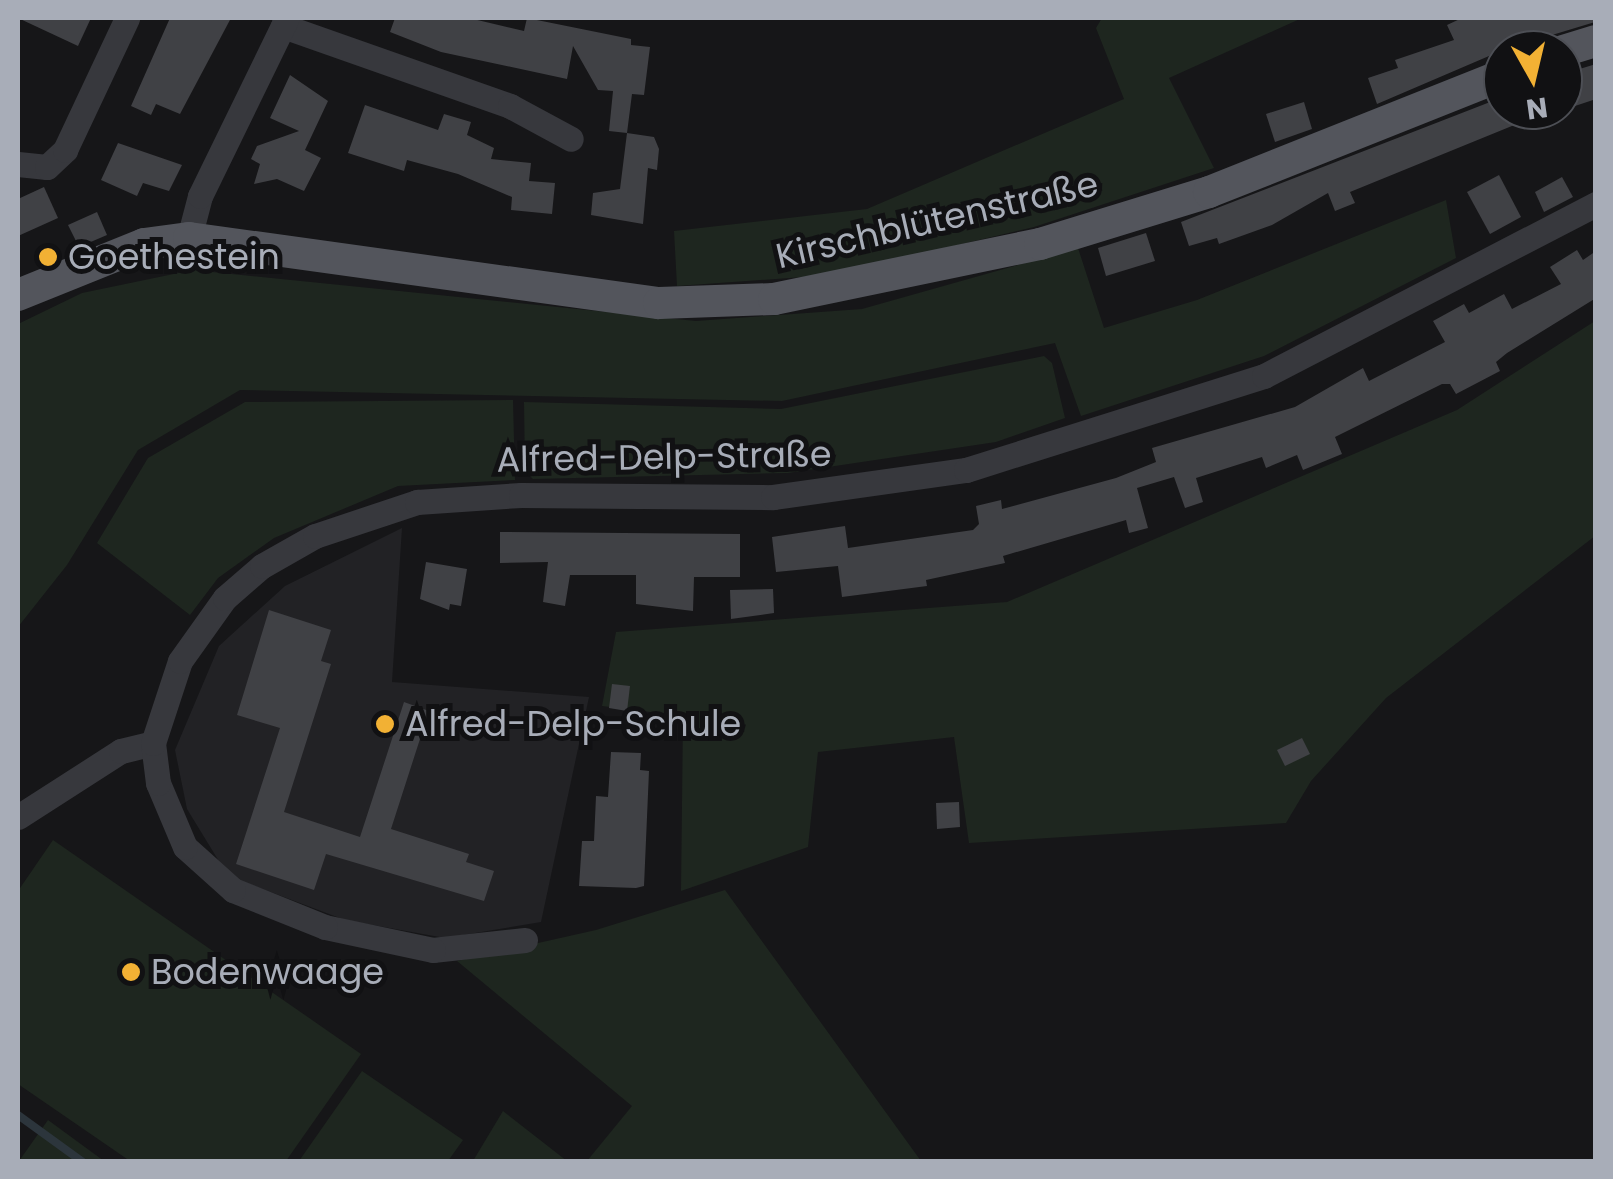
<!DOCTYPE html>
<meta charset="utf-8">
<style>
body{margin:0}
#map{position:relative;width:1613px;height:1179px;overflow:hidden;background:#161618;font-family:Poppins,sans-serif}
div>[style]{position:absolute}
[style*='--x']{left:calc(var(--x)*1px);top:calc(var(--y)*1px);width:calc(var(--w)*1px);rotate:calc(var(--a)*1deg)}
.built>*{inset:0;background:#222225}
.green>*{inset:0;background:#1e261f}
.stream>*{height:8px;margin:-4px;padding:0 4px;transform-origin:4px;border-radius:4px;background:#2c353c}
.building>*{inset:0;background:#404145}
.minor>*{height:25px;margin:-12.5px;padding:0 12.5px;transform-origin:12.5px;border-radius:12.5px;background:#37383d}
.major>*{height:32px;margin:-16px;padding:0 16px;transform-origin:16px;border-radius:16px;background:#53555c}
.dots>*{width:28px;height:28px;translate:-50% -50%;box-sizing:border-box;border:5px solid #111113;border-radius:50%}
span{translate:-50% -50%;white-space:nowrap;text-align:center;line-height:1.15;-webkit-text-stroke:10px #111113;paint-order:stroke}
.street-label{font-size:35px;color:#a8adb8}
.poi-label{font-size:35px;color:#a8adb8}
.left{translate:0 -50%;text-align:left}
.frame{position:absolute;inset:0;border:20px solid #a8adb8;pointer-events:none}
.north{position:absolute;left:1483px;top:30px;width:100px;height:100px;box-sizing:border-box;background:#111113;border:2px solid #4d4f55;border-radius:50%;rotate:172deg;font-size:28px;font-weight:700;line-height:40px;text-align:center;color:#a8adb8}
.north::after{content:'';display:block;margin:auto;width:35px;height:45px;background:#f2b134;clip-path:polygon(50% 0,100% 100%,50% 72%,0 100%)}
</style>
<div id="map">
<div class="built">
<i style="clip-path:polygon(402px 528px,392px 682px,589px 697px,541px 922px,445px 938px,345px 920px,228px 876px,187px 809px,175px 750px,219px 646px,285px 586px)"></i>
</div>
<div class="green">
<i style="clip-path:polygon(1102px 18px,1302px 18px,1169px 78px,1214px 168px,1034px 227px,831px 275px,677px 286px,674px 231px,867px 209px,1124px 99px,1096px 28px)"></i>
<i style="clip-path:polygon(1446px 200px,1456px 258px,1264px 356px,1081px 416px,1055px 343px,782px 401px,240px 390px,138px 450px,67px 565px,18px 627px,18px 324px,82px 293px,193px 270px,696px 321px,862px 309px,1078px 248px,1104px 328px,1197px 300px)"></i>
<i style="clip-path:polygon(1595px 321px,1595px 536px,1386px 698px,1311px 781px,1286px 823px,969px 843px,954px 737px,818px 752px,808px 847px,681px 891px,683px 716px,602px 706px,616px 632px,1007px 602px,1457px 410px)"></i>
<i style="clip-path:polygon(1044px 356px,1052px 363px,1065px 418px,996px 442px,788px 473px,533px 479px,525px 471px,524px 402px,781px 409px)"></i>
<i style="clip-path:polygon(513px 400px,515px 480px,398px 486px,274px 538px,218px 578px,190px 615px,97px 543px,148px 458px,245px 402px)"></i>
<i style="clip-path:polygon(53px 840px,361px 1054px,286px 1161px,130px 1161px,18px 1084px,18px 891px)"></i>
<i style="clip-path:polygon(725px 890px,921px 1161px,587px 1161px,632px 1106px,457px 961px,596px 930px)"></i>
<i style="clip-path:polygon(362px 1071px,463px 1140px,448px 1161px,299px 1161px)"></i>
<i style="clip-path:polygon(503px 1111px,567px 1161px,473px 1161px)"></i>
<i style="clip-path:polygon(48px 1120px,104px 1161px,19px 1161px)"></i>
</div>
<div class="stream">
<i style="--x:18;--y:1115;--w:80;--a:35.9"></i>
</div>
<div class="building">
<i style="clip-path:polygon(18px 18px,91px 18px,78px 46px)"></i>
<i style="clip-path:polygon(170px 18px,231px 18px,180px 114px,156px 104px,151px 115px,131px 106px)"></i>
<i style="clip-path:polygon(395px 18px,469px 18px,524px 31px,527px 18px,631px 39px,631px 45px,650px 47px,644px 95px,632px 94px,627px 133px,609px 131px,613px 91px,598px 90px,573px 46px,567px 79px,441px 52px,390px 32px)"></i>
<i style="clip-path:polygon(1462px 18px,1595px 18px,1595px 22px,1503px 50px,1377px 104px,1368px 78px,1398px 68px,1395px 60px,1454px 40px,1447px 25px)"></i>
<i style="clip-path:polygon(1596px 64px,1596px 99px,1563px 110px,1563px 74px)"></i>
<i style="clip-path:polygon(290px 75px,328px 101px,305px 150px,321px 158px,304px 191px,277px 179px,254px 184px,260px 164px,251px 159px,257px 146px,299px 131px,270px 118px)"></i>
<i style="clip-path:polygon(1503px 97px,1503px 110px,1546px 112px,1350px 192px,1355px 203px,1335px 211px,1328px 193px,1272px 225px,1219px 244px,1217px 238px,1189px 246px,1181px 222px)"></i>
<i style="clip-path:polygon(1304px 102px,1312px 129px,1275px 142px,1266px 114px)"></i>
<i style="clip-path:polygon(365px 105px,438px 130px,444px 114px,471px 122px,467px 135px,494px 148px,491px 159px,531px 163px,529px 181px,555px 183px,552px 214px,511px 210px,512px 197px,458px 174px,407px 160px,404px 171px,348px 153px)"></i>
<i style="clip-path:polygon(627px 133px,654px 137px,659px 149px,657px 170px,648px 168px,643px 224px,591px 215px,593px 193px,620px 189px)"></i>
<i style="clip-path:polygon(118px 143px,182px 165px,169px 191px,143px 183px,137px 196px,101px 180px)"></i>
<i style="clip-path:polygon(1499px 175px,1521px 217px,1490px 234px,1467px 192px)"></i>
<i style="clip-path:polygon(1562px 177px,1573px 197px,1544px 212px,1535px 192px)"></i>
<i style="clip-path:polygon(44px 187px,58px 218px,18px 236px,18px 199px)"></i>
<i style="clip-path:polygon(97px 212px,107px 235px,79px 247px,68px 225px)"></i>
<i style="clip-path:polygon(1146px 233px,1155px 261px,1106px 276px,1098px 248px)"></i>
<i style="clip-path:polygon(1577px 250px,1583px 260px,1596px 251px,1596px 298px,1507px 353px,1496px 362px,1500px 371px,1456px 394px,1450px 384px,1442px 384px,1335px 437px,1342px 454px,1303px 470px,1297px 455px,1266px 468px,1262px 457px,1196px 478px,1203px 502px,1185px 508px,1174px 477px,1137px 488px,1148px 528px,1129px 533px,1126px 520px,1003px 556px,1005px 563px,926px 580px,927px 586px,842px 597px,838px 566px,776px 572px,772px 537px,845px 526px,848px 548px,973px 530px,979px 524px,976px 506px,1001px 500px,1002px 509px,1116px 478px,1156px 462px,1152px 448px,1295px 407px,1363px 368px,1369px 381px,1445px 342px,1433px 321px,1464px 304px,1469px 313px,1504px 294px,1512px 309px,1561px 284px,1550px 267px)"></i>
<i style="clip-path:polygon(500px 532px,740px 534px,740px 577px,694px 577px,693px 611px,636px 604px,636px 575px,570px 575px,565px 606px,543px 602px,548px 562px,500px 563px)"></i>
<i style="clip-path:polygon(426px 562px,467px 569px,461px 606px,450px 604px,449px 610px,420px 599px)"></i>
<i style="clip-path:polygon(773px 589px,774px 613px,731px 619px,730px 590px)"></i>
<i style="clip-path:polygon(269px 610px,331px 630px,321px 661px,331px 664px,284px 812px,360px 837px,404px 702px,429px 711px,391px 829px,469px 854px,466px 862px,494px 871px,484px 901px,326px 854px,314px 890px,236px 864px,280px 728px,237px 715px)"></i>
<i style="clip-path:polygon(612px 684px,630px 686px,627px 711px,609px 708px)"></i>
<i style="clip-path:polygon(1302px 738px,1310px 754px,1285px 766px,1277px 750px)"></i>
<i style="clip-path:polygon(611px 752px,641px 753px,640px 770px,649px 771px,644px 886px,636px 888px,579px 886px,582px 841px,594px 841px,596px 796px,608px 797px)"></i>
<i style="clip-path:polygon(959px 802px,960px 827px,937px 829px,936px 803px)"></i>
</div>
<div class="minor">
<i style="--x:283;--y:26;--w:241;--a:19.4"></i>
<i style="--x:510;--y:106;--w:69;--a:28.4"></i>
<i style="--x:18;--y:164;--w:29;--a:6"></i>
<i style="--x:47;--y:167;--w:25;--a:-43"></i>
<i style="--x:65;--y:150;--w:146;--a:-64.8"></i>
<i style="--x:189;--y:238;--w:43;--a:-75.3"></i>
<i style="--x:200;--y:196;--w:198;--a:-64"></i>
<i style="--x:18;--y:817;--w:122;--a:-32.7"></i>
<i style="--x:121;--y:751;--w:33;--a:-14"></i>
<i style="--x:525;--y:940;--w:93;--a:173.8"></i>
<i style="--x:433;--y:950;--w:110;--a:-168"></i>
<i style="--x:325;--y:927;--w:99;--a:-158.1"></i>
<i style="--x:233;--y:890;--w:64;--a:-138.1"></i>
<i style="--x:185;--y:847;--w:69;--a:-112.9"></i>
<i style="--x:158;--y:783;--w:40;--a:-97.1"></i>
<i style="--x:153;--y:743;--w:86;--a:-71.8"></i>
<i style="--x:180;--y:661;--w:77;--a:-54.5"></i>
<i style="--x:225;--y:598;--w:49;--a:-40.9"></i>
<i style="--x:262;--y:566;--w:61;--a:-29.5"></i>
<i style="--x:315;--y:536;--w:108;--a:-18.4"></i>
<i style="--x:417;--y:502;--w:104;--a:-3.9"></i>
<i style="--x:521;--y:495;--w:252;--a:0.5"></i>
<i style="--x:773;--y:497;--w:195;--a:-8"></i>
<i style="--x:966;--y:470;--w:312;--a:-17.5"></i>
<i style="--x:1264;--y:376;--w:374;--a:-27.4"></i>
</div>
<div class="major">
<i style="--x:1563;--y:51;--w:34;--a:-17"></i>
<i style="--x:18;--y:295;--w:136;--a:-22"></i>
<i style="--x:144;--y:244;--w:45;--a:-7.6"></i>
<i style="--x:189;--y:238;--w:474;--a:7.9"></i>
<i style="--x:659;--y:303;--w:115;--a:-2"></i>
<i style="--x:774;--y:299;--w:272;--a:-11.7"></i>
<i style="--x:1040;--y:244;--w:177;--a:-17.1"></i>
<i style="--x:1209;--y:192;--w:316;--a:-21.7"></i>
</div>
<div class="dots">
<i style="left:48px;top:257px;background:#f2b134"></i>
<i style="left:385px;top:724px;background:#f2b134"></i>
<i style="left:131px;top:972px;background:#f2b134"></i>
</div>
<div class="street-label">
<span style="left:937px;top:220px;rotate:-13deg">Kirschblütenstraße</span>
<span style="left:664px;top:457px;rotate:-1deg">Alfred-Delp-Straße</span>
</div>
<div class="poi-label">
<span class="left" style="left:68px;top:257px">Goethestein</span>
<span class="left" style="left:405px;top:724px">Alfred-Delp-Schule</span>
<span class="left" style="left:151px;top:972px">Bodenwaage</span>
</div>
<div class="frame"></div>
<div class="north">N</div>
</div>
